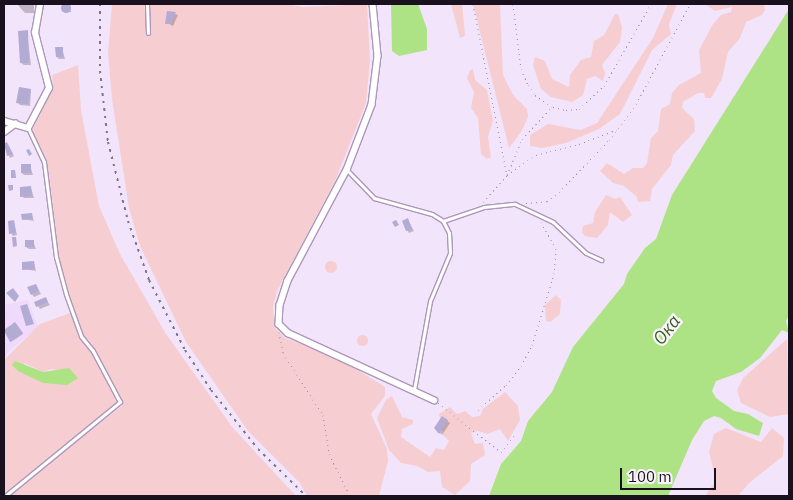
<!DOCTYPE html>
<meta charset="utf-8">
<style>
body{margin:0}
#map{position:relative;width:793px;height:500px;overflow:hidden;background:#f2e4fb;font-family:"IBM Plex Sans",sans-serif}
div>[style]{position:absolute}
[style*='--x']{left:calc(var(--x)*1px);top:calc(var(--y)*1px);width:calc(var(--w)*1px);rotate:calc(var(--a)*1deg)}
.built>*{inset:0;background:#efd9fd}
.green>*{inset:0;background:#f6ced1}
.round{border-radius:50%}
.water>*{inset:0;background:#ade384}
.shadow>*{inset:0;background:#0003}
.building>*{inset:0;background:#b2abd3}
.path>*{height:1px;margin-top:-0.5px;transform-origin:0;background:repeating-linear-gradient(90deg,#968b9d 0 1px,transparent 0 5px)}
.roads{filter:drop-shadow(1px 0 #ad97ba) drop-shadow(-1px 0 #ad97ba) drop-shadow(0 1px #ad97ba) drop-shadow(0 -1px #ad97ba)}
.lane>*{height:3px;margin:-1.5px;padding:0 1.5px;transform-origin:1.5px;border-radius:1.5px;background:#fff}
.street>*{height:5.5px;margin:-2.75px;padding:0 2.75px;transform-origin:2.75px;border-radius:2.75px;background:#fff}
.rail>*{height:2px;margin-top:-1px;transform-origin:0;background:repeating-linear-gradient(90deg,#7f7486 0 2.5px,transparent 0 7.5px)}
span{translate:-50% -50%;white-space:nowrap;text-align:center;line-height:1.15;-webkit-text-stroke:4.5px #faf5fd;paint-order:stroke}
.water-label{font-size:18px;color:#3a5b1b;font-style:italic}
.frame{position:absolute;inset:0;border:5px solid #19111e;pointer-events:none}
.scale{position:absolute;left:620px;top:468px;width:96px;height:22px;box-sizing:border-box;border:2px solid #19111e;border-top:0;padding-left:6px;font-size:15px;line-height:18px;white-space:nowrap;color:#19111e;-webkit-text-stroke:4px #faf5fd;paint-order:stroke}
</style>
<div id="map">
<div class="built">
<i style="clip-path:polygon(28px 300px,38px 327px,8px 352px,4px 360px,4px 305px)"></i>
</div>
<div class="green">
<i style="clip-path:polygon(112px 4px,286px 4px,304px 7px,367px 4px,370px 60px,366px 103px,335px 181px,277px 291px,273px 307px,275px 328px,285px 338px,340px 359px,385px 387px,385px 396px,371px 414px,387px 449px,388px 461px,379px 496px,307px 496px,300px 483px,248px 431px,186px 342px,140px 246px,129px 208px,112px 99px,108px 53px)"></i>
<i style="clip-path:polygon(451px 4px,462px 4px,465px 36px,460px 38px)"></i>
<i style="clip-path:polygon(473px 4px,500px 4px,503px 75px,513px 95px,527px 109px,528px 117px,521px 132px,509px 148px)"></i>
<i style="clip-path:polygon(668px 4px,677px 4px,669px 24px,671px 34px,652px 50px,620px 114px,599px 129px,566px 143px,542px 148px,530px 146px,530px 135px,548px 124px,581px 130px,597px 123px,653px 38px)"></i>
<i style="clip-path:polygon(705px 4px,764px 4px,765px 10px,762px 15px,746px 22px,740px 38px,728px 52px,722px 79px,711px 98px,705px 98px,704px 93px,698px 93px,683px 102px,682px 108px,694px 119px,695px 131px,673px 155px,671px 165px,652px 189px,650px 201px,638px 202px,637px 197px,624px 186px,613px 183px,600px 171px,607px 163px,624px 174px,633px 168px,643px 168px,647px 163px,651px 138px,658px 131px,661px 109px,670px 104px,672px 93px,679px 85px,701px 73px,699px 50px,713px 24px,721px 15px,731px 12px,732px 7px,715px 11px)"></i>
<i style="clip-path:polygon(615px 14px,618px 14px,622px 27px,620px 42px,602px 65px,605px 73px,603px 81px,595px 76px,587px 79px,583px 95px,572px 102px,551px 97px,541px 89px,533px 65px,535px 57px,545px 61px,552px 79px,569px 87px,570px 75px,581px 60px,591px 57px,594px 41px,604px 35px)"></i>
<i style="clip-path:polygon(78px 65px,81px 110px,99px 206px,120px 254px,166px 334px,233px 428px,296px 496px,7px 496px,123px 405px,97px 353px,82px 335px,68px 296px,59px 256px,49px 174px,45px 156px,32px 131px,53px 87px,52px 75px)"></i>
<i style="clip-path:polygon(473px 69px,475px 80px,487px 90px,493px 121px,488px 137px,491px 157px,487px 159px,481px 154px,478px 118px,471px 108px,474px 92px,467px 78px,470px 70px)"></i>
<i style="clip-path:polygon(606px 195px,615px 199px,620px 197px,632px 215px,623px 222px,610px 212px,608px 225px,597px 238px,585px 236px,582px 232px,583px 226px,593px 223px,595px 212px)"></i>
<i class="round" style="left:325px;top:261px;width:12px;height:12px"></i>
<i style="clip-path:polygon(556px 295px,561px 300px,560px 314px,550px 322px,546px 321px,545px 305px)"></i>
<i style="clip-path:polygon(evenodd,70px 313px,80px 337px,92px 352px,117px 402px,4px 494px,4px 360px,40px 324px,70px 313px,24px 363px,43px 372px,51px 369px,63px 371px,58px 382px,43px 383px,28px 374px,24px 363px)"></i>
<i class="round" style="left:356.5px;top:334.5px;width:11px;height:11px"></i>
<i style="clip-path:polygon(787px 339px,789px 414px,770px 417px,741px 403px,737px 390px,743px 378px)"></i>
<i style="clip-path:polygon(505px 392px,518px 406px,520px 420px,508px 441px,500px 429px,488px 434px,478px 431px,471px 433px,475px 444px,483px 443px,485px 455px,471px 464px,470px 481px,455px 495px,442px 487px,440px 471px,428px 472px,417px 466px,401px 463px,389px 450px,377px 418px,386px 400px,392px 396px,402px 417px,413px 420px,413px 424px,402px 429px,401px 437px,430px 457px,436px 448px,444px 450px,449px 441px,443px 435px,439px 414px,450px 407px,457px 414px,465px 411px,472px 417px,480px 416px,483px 409px)"></i>
<i style="clip-path:polygon(726px 428px,761px 442px,772px 428px,784px 438px,783px 456px,749px 483px,738px 496px,705px 496px,716px 481px,709px 452px,714px 434px)"></i>
</div>
<div class="water">
<i style="clip-path:polygon(391px 4px,418px 4px,427px 29px,427px 50px,399px 56px,392px 51px)"></i>
<i style="clip-path:polygon(789px 9px,789px 315px,786px 321px,789px 333px,782px 330px,760px 358px,741px 372px,716px 381px,712px 391px,716px 398px,734px 411px,748px 414px,763px 423px,759px 436px,736px 429px,721px 418px,714px 416px,704px 421px,692px 440px,668px 496px,489px 496px,501px 464px,521px 441px,528px 421px,552px 392px,573px 347px,624px 284px,627px 274px,645px 248px,656px 239px,672px 195px)"></i>
<i style="clip-path:polygon(15px 361px,43px 372px,69px 368px,78px 378px,67px 385px,43px 383px,18px 371px,12px 365px)"></i>
</div>
<div class="shadow">
<i style="clip-path:polygon(17px 4px,34px 4px,34px 13px,25px 13px)"></i>
<i style="clip-path:polygon(64px 4px,70px 4px,71px 12px,65px 13px)"></i>
<i style="clip-path:polygon(168px 12px,178px 15px,173px 26px,167px 23px)"></i>
<i style="clip-path:polygon(27px 32px,31px 65px,24px 65px,21px 63px)"></i>
<i style="clip-path:polygon(62px 48px,65px 59px,59px 59px,57px 57px)"></i>
<i style="clip-path:polygon(31px 90px,30px 106px,20px 105px,18px 103px)"></i>
<i style="clip-path:polygon(7px 144px,14px 156px,10px 158px,4px 145px)"></i>
<i style="clip-path:polygon(30px 165px,33px 175px,24px 175px,22px 173px)"></i>
<i style="clip-path:polygon(31px 188px,34px 198px,24px 198px,22px 196px)"></i>
<i style="clip-path:polygon(31px 214px,34px 221px,23px 219px)"></i>
<i style="clip-path:polygon(408px 220px,414px 231px,409px 233px,407px 230px)"></i>
<i style="clip-path:polygon(14px 222px,17px 235px,13px 236px,11px 233px)"></i>
<i style="clip-path:polygon(33px 241px,36px 249px,29px 249px,26px 247px)"></i>
<i style="clip-path:polygon(34px 263px,36px 271px,23px 269px)"></i>
<i style="clip-path:polygon(36px 285px,41px 294px,34px 297px,32px 294px)"></i>
<i style="clip-path:polygon(45px 298px,50px 305px,40px 309px,35px 302px)"></i>
<i style="clip-path:polygon(15px 324px,23px 334px,11px 342px,4px 331px)"></i>
<i style="clip-path:polygon(442px 417px,450px 423px,442px 435px,435px 428px)"></i>
</div>
<div class="building">
<i class="round" style="left:61px;top:3px;width:10px;height:10px"></i>
<i style="clip-path:polygon(167px 11px,176px 12px,171px 24px,165px 24px)"></i>
<i style="clip-path:polygon(28px 30px,29px 63px,20px 63px,18px 31px)"></i>
<i style="clip-path:polygon(55px 47px,63px 47px,63px 57px,56px 57px)"></i>
<i style="clip-path:polygon(19px 87px,31px 89px,28px 104px,16px 103px)"></i>
<i style="clip-path:polygon(7px 142px,13px 154px,7px 156px,4px 144px)"></i>
<i style="clip-path:polygon(29px 149px,32px 154px,29px 156px,26px 150px)"></i>
<i style="clip-path:polygon(21px 164px,31px 164px,31px 173px,21px 173px)"></i>
<i style="clip-path:polygon(11px 170px,15px 170px,16px 178px,11px 178px)"></i>
<i style="clip-path:polygon(8px 185px,13px 185px,13px 190px,9px 191px)"></i>
<i style="clip-path:polygon(31px 186px,32px 196px,20px 197px,20px 187px)"></i>
<i style="clip-path:polygon(32px 213px,33px 219px,22px 220px,21px 214px)"></i>
<i style="clip-path:polygon(408px 218px,412px 229px,406px 231px,402px 221px)"></i>
<i style="clip-path:polygon(14px 220px,16px 233px,9px 234px,8px 221px)"></i>
<i style="clip-path:polygon(396px 220px,399px 225px,395px 227px,392px 222px)"></i>
<i style="clip-path:polygon(12px 237px,16px 237px,17px 246px,13px 247px)"></i>
<i style="clip-path:polygon(25px 240px,34px 240px,34px 247px,25px 247px)"></i>
<i style="clip-path:polygon(34px 261px,35px 269px,22px 270px,22px 262px)"></i>
<i style="clip-path:polygon(36px 284px,39px 291px,31px 295px,27px 287px)"></i>
<i style="clip-path:polygon(13px 288px,19px 296px,15px 302px,6px 293px)"></i>
<i style="clip-path:polygon(46px 297px,48px 302px,36px 307px,34px 302px)"></i>
<i style="clip-path:polygon(27px 304px,34px 324px,26px 326px,20px 306px)"></i>
<i style="clip-path:polygon(15px 322px,23px 333px,10px 342px,4px 330px)"></i>
<i style="clip-path:polygon(442px 416px,448px 420px,439px 434px,434px 428px)"></i>
</div>
<div class="path">
<i style="--x:473;--y:4;--w:174;--a:78.8"></i>
<i style="--x:507;--y:175;--w:35;--a:-35"></i>
<i style="--x:536;--y:155;--w:44;--a:-14.3"></i>
<i style="--x:579;--y:144;--w:40;--a:-21"></i>
<i style="--x:513;--y:4;--w:65;--a:83"></i>
<i style="--x:521;--y:69;--w:17;--a:66"></i>
<i style="--x:528;--y:85;--w:12;--a:55"></i>
<i style="--x:535;--y:95;--w:22;--a:34"></i>
<i style="--x:553;--y:107;--w:13;--a:13"></i>
<i style="--x:566;--y:110;--w:13;--a:-4"></i>
<i style="--x:579;--y:109;--w:34;--a:-43"></i>
<i style="--x:604;--y:86;--w:95;--a:-60.2"></i>
<i style="--x:483;--y:202;--w:36;--a:-48"></i>
<i style="--x:507;--y:175;--w:39;--a:-67"></i>
<i style="--x:522;--y:139;--w:44;--a:-46.8"></i>
<i style="--x:526;--y:203;--w:21;--a:-5"></i>
<i style="--x:547;--y:201;--w:15;--a:-37"></i>
<i style="--x:559;--y:192;--w:72;--a:-46.1"></i>
<i style="--x:609;--y:140;--w:45;--a:-53.1"></i>
<i style="--x:636;--y:104;--w:114;--a:-61.6"></i>
<i style="--x:279;--y:332;--w:21;--a:79"></i>
<i style="--x:283;--y:353;--w:74;--a:57.2"></i>
<i style="--x:323;--y:415;--w:39;--a:81"></i>
<i style="--x:329;--y:454;--w:47;--a:63.4"></i>
<i style="--x:438;--y:403;--w:80;--a:37.9"></i>
<i style="--x:501;--y:452;--w:21;--a:-53"></i>
<i style="--x:478;--y:410;--w:38;--a:-42"></i>
<i style="--x:506;--y:385;--w:24;--a:-52"></i>
<i style="--x:521;--y:366;--w:24;--a:-62"></i>
<i style="--x:532;--y:345;--w:74;--a:-72.8"></i>
<i style="--x:554;--y:274;--w:25;--a:-85"></i>
<i style="--x:556;--y:249;--w:31;--a:-119"></i>
</div>
<div class="roads">
<div class="lane">
<i style="--x:147;--y:4;--w:29;--a:88"></i>
<i style="--x:347;--y:170;--w:39;--a:46"></i>
<i style="--x:374;--y:198;--w:60;--a:15.4"></i>
<i style="--x:432;--y:214;--w:13;--a:32"></i>
<i style="--x:443;--y:221;--w:13;--a:63"></i>
<i style="--x:449;--y:233;--w:20;--a:87"></i>
<i style="--x:450;--y:253;--w:52;--a:112.6"></i>
<i style="--x:430;--y:301;--w:90;--a:100.2"></i>
<i style="--x:443;--y:221;--w:43;--a:-18.9"></i>
<i style="--x:484;--y:207;--w:31;--a:-6"></i>
<i style="--x:515;--y:204;--w:42;--a:25.3"></i>
<i style="--x:553;--y:222;--w:45;--a:43.2"></i>
<i style="--x:586;--y:253;--w:17;--a:25"></i>
<i style="--x:5;--y:496;--w:149;--a:-39.3"></i>
<i style="--x:120;--y:402;--w:58;--a:-117.9"></i>
<i style="--x:93;--y:351;--w:19;--a:-129"></i>
<i style="--x:81;--y:336;--w:45;--a:-109.7"></i>
<i style="--x:66;--y:294;--w:38;--a:-105"></i>
<i style="--x:56;--y:257;--w:96;--a:-97.2"></i>
<i style="--x:44;--y:162;--w:38;--a:-115"></i>
</div>
<div class="street">
<i style="--x:373;--y:4;--w:52;--a:84.5"></i>
<i style="--x:378;--y:56;--w:49;--a:97"></i>
<i style="--x:372;--y:105;--w:70;--a:111"></i>
<i style="--x:347;--y:170;--w:126;--a:118"></i>
<i style="--x:288;--y:281;--w:25;--a:108"></i>
<i style="--x:280;--y:305;--w:19;--a:93"></i>
<i style="--x:279;--y:324;--w:13;--a:45"></i>
<i style="--x:288;--y:333;--w:161;--a:24.7"></i>
<i style="--x:4;--y:121;--w:25;--a:16"></i>
<i style="--x:28;--y:128;--w:45;--a:-62.3"></i>
<i style="--x:49;--y:88;--w:57;--a:-104.3"></i>
<i style="--x:35;--y:33;--w:29;--a:-80"></i>
<i style="--x:4;--y:132;--w:14;--a:-36"></i>
</div>
</div>
<div class="rail">
<i style="--x:100;--y:4;--w:67;--a:90"></i>
<i style="--x:100;--y:71;--w:71;--a:83.6"></i>
<i style="--x:108;--y:142;--w:81;--a:75.8"></i>
<i style="--x:128;--y:221;--w:63;--a:70.4"></i>
<i style="--x:149;--y:280;--w:79;--a:62.8"></i>
<i style="--x:185;--y:350;--w:48;--a:57"></i>
<i style="--x:211;--y:390;--w:75;--a:51.5"></i>
<i style="--x:258;--y:449;--w:67;--a:44.4"></i>
</div>
<div class="water-label">
<span style="left:667px;top:330px;rotate:-52deg">Ока</span>
</div>
<div class="frame"></div>
<div class="scale">100 m</div>
</div>
